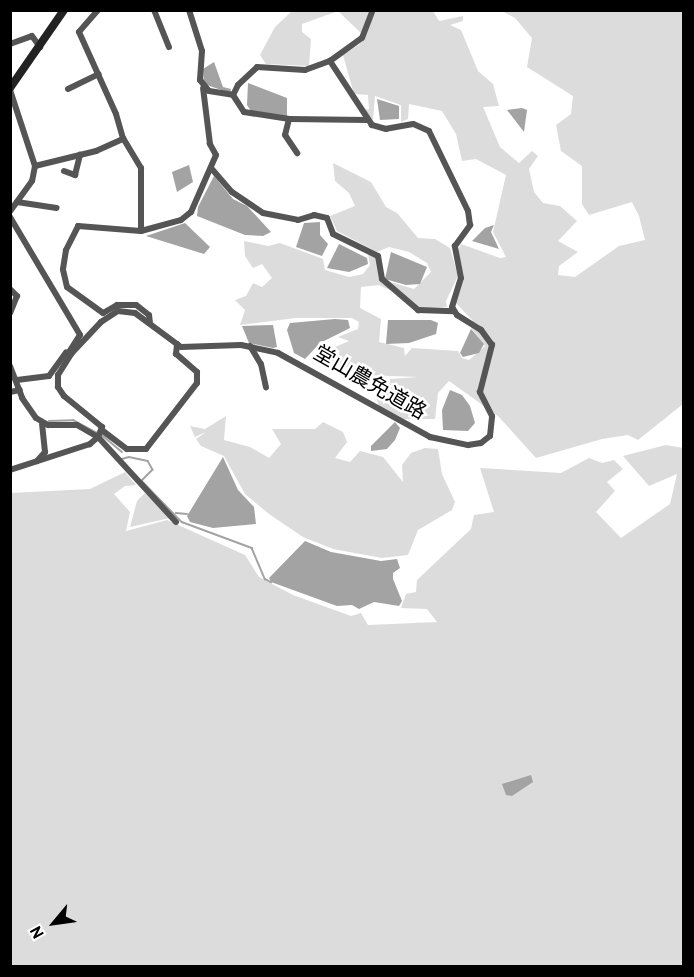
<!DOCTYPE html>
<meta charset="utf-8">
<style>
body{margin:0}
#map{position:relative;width:694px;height:977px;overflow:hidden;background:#fff;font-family:Overpass,"Noto Sans JP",sans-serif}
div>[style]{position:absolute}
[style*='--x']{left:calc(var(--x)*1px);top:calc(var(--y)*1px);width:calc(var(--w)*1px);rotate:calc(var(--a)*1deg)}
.green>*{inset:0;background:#dcdcdc}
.water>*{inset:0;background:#a3a3a3}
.stream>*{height:1.5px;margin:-0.75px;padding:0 0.75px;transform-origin:0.75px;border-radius:0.75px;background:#a3a3a3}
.street>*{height:6px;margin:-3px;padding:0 3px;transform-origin:3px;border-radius:3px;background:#555}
.secondary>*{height:8px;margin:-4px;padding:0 4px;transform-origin:4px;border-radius:4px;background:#222}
span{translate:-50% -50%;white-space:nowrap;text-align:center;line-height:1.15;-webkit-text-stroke:5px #fff;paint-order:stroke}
.street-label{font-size:21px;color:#000}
.frame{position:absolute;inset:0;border:12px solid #000;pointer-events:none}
.north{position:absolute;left:24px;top:893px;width:60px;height:60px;-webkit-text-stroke:4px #fff;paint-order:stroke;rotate:241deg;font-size:16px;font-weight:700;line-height:24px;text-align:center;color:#000}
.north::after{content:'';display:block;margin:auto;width:21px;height:27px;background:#000;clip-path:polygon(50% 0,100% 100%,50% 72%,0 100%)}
</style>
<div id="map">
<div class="green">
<i style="clip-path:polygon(292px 11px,369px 11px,361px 33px,338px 11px,302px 24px,302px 32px,311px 39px,309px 66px,266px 64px,260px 55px,275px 27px)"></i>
<i style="clip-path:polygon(374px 11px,433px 11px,439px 21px,463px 16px,463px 21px,450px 25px,461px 30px,478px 71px,493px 84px,499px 106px,483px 107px,500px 147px,519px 163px,532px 151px,538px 156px,529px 169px,534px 192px,543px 203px,560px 206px,577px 221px,558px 241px,578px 252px,559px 266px,558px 275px,575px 277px,619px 246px,645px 240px,639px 216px,632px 202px,589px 215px,582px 204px,582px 166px,561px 151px,556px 125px,571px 114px,573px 96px,527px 67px,532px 38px,515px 18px,502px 11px,683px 11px,683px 404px,638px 440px,628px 435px,602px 439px,536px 458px,498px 416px,449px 381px,438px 393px,435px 419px,404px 419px,379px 406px,376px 397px,388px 392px,390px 379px,418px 377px,362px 375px,338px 363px,321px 364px,312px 357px,349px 341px,338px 337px,358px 329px,359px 322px,352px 318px,296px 318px,240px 325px,245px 310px,235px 300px,246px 296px,253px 283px,262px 287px,272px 278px,262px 264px,253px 268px,245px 256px,244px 241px,268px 246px,280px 243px,323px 259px,325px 270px,349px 277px,363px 274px,370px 265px,368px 254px,378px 259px,380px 278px,400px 295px,379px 285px,361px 287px,360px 308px,381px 319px,379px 342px,404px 348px,405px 356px,412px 348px,458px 351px,462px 358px,469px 360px,485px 346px,471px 328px,473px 321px,454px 301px,464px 277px,457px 253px,461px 244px,500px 258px,506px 257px,493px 232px,506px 175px,476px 159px,462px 161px,456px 134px,442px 111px,409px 104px,408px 119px,401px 122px,401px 105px,375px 96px,373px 120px,368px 117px,364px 110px,369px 109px,368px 95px,354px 94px,343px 55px,360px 44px)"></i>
<i style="clip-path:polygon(333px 163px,371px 182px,386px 207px,397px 213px,418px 238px,435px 239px,450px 248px,458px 276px,446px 301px,447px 307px,418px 308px,387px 281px,414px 289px,431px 272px,427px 263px,409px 252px,389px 247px,377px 252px,337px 231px,330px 216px,355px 206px,349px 193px,335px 181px)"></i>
<i style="clip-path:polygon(226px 416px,224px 440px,250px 447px,269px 458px,281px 444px,272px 429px,315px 429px,323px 422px,343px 432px,347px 442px,335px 458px,350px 462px,360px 451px,383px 457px,403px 482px,402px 465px,411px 453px,425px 448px,438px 449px,442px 474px,455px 502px,452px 510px,418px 530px,408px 555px,382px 558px,333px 549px,303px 537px,269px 514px,245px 494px,224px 456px,201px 446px,196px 439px,206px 432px,195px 437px,190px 426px,205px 429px)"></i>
<i style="clip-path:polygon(666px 445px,683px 448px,683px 966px,11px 966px,10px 493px,90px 489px,125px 472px,136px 485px,125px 486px,114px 494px,130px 512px,126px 531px,167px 520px,245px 555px,259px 577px,293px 595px,351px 616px,361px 613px,368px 625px,437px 622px,427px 609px,401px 608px,406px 594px,416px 592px,417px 580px,471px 529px,474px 515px,494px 512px,480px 468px,561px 473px,589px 458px,602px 463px,614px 460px,623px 469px,607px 482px,615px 491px,596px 512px,621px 538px,670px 504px,677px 474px,649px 486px,623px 456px)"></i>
<i style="clip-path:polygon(145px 493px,170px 518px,130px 527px,137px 501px)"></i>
</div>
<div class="water">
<i style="clip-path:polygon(214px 62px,223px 87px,231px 89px,230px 93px,204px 84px,203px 69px)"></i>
<i style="clip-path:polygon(248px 83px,287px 98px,287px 118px,251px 111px,247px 105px)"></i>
<i style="clip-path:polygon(377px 99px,399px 106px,399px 119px,380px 120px)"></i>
<i style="clip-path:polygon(522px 108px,527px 110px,524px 132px,507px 110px)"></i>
<i style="clip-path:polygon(189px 165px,193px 182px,177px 192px,172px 172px)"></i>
<i style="clip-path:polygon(214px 176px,233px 199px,247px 206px,271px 232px,263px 236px,245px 235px,197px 216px,198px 207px)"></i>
<i style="clip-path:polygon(320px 222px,320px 235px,328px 244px,322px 256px,296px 247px,304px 223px)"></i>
<i style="clip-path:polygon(185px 223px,210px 247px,204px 254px,146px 236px)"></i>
<i style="clip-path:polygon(494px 225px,491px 232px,499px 249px,472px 241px,485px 228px)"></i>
<i style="clip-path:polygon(339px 244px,367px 258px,368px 264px,349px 272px,327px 268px)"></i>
<i style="clip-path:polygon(391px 252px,427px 267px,420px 284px,406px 285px,385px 279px)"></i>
<i style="clip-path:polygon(335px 319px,348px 320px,350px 328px,320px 343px,305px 359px,294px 353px,287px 330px,290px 323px)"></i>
<i style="clip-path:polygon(388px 320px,431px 320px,438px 323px,436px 334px,409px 343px,386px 344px)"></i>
<i style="clip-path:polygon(273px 325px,277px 347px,273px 348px,249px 343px,242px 326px)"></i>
<i style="clip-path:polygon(471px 329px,484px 344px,479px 353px,463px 357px,460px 353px)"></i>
<i style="clip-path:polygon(450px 390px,462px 395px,470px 406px,475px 423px,468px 431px,443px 430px,442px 410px)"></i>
<i style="clip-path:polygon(395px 422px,400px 428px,395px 440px,387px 449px,371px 451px,371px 446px)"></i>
<i style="clip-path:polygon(223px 457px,238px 490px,254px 507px,256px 524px,213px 528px,190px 522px,187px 516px)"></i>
<i style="clip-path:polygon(305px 541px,331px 552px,381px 561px,397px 559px,400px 568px,393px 573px,393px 579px,402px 601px,399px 606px,374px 602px,359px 609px,352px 605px,337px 606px,271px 582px,269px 578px)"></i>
<i style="clip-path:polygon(531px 775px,533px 782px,512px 796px,506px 795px,502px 784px)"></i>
</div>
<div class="stream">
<i style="--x:49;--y:421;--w:24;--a:-2"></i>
<i style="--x:73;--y:420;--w:27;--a:28"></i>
<i style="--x:102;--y:435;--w:26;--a:40"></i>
<i style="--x:122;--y:459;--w:7;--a:-16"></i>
<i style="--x:129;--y:457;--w:19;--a:12"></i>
<i style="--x:148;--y:461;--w:10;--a:61"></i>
<i style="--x:153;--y:470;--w:16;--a:135"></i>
<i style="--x:142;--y:481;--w:57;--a:45.7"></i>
<i style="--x:182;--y:522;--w:75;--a:20.4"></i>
<i style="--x:252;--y:548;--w:34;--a:67"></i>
<i style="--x:265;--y:579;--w:7;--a:27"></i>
<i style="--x:176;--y:513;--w:11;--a:5"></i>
</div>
<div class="street">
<i style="--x:98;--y:10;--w:29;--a:131"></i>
<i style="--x:79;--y:32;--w:90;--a:65.7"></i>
<i style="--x:116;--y:114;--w:25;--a:74"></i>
<i style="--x:123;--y:138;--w:35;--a:59"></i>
<i style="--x:141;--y:168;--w:63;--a:90"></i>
<i style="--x:154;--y:10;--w:40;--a:68"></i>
<i style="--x:189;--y:10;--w:43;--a:72.4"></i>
<i style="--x:202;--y:51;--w:29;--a:94"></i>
<i style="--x:200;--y:80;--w:14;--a:51"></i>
<i style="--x:209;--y:91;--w:24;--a:9"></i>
<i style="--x:233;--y:95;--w:20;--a:57"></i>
<i style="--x:244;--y:112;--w:46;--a:8.8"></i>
<i style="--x:289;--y:119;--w:78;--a:0.7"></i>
<i style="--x:10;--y:44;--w:23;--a:-20"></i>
<i style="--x:32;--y:36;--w:14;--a:54"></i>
<i style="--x:68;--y:89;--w:34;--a:-26"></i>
<i style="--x:10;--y:90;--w:80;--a:71.8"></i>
<i style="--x:35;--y:166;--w:15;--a:101"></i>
<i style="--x:32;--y:181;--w:37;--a:126"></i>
<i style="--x:233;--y:95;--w:11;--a:-63"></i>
<i style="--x:238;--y:85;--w:26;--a:-43"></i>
<i style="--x:257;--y:67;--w:48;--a:3.6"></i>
<i style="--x:305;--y:70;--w:27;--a:-20"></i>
<i style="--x:289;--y:119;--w:16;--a:104"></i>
<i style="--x:285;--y:135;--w:22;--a:56"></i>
<i style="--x:35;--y:166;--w:63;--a:-13.8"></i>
<i style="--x:96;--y:151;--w:30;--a:-24"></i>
<i style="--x:211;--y:168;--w:32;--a:49"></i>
<i style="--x:232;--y:192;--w:37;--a:34"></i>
<i style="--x:263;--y:213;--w:36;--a:11"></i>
<i style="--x:298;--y:220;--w:17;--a:-17"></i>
<i style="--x:314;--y:215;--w:13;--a:13"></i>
<i style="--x:327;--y:218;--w:17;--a:69"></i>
<i style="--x:333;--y:234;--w:50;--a:26.1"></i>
<i style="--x:378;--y:256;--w:23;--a:80"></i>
<i style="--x:382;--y:279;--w:48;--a:40.7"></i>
<i style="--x:418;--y:310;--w:36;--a:2"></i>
<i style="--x:64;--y:171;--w:12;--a:20"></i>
<i style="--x:75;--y:175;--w:21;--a:-76"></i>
<i style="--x:17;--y:202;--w:40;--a:8.5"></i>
<i style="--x:10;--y:217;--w:137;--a:59.3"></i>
<i style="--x:80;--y:335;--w:20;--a:123"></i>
<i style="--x:10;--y:289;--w:10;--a:45"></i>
<i style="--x:17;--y:296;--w:18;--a:112"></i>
<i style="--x:150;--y:323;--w:8;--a:-97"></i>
<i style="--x:149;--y:315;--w:16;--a:-142"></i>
<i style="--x:136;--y:305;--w:19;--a:180"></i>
<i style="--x:117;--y:305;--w:16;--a:150"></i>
<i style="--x:103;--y:313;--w:44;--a:-144.2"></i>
<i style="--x:67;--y:287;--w:18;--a:-103"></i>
<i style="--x:63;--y:269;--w:19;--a:-81"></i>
<i style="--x:66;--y:250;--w:27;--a:-63"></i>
<i style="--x:78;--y:226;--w:63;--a:4.5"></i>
<i style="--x:141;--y:231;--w:41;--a:-15.4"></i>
<i style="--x:181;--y:220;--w:13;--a:-39"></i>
<i style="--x:191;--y:212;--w:62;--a:-66.3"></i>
<i style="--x:216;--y:155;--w:13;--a:-119"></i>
<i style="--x:210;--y:144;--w:56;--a:-97.1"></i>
<i style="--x:250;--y:346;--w:21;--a:59"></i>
<i style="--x:261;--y:364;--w:24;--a:78"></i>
<i style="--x:10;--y:366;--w:34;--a:69"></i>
<i style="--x:22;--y:398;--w:24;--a:55"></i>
<i style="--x:36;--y:418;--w:14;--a:30"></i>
<i style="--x:48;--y:425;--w:29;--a:0"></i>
<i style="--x:77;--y:425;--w:24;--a:30"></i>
<i style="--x:98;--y:437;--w:11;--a:139"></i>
<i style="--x:90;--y:444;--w:84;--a:162"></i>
<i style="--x:17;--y:380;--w:32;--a:-7"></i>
<i style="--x:49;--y:376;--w:29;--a:-54"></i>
<i style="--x:66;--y:353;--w:5;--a:11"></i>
<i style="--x:10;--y:392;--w:10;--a:-11"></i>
<i style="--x:103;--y:431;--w:30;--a:37"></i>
<i style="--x:127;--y:449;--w:19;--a:0"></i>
<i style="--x:146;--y:449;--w:83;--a:-52.3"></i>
<i style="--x:197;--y:383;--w:11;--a:-90"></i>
<i style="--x:197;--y:372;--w:28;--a:-139"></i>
<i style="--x:176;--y:354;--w:10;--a:-84"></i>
<i style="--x:37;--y:461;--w:12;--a:-48"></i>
<i style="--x:45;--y:452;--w:28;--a:-96"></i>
<i style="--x:176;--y:522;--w:115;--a:-132.5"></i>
<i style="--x:98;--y:437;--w:11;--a:-68"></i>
<i style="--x:102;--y:427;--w:49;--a:-140.8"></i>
<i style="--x:64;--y:396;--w:11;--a:-124"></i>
<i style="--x:58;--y:387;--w:12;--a:-90"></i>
<i style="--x:58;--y:375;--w:25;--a:-58"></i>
<i style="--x:71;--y:354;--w:44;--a:-46.8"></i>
<i style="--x:101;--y:322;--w:20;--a:-33"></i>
<i style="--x:118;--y:311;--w:17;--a:7"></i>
<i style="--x:135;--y:313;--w:57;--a:36.5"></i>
<i style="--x:181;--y:347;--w:60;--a:-1.9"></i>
<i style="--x:241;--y:345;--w:38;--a:12"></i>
<i style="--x:278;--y:353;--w:174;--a:28.9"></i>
<i style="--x:430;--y:437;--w:39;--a:12"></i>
<i style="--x:468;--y:445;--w:13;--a:-9"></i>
<i style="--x:481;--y:443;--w:11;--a:-38"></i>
<i style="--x:490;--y:436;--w:20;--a:-84"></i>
<i style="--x:492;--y:416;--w:27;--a:-117"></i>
<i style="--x:480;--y:392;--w:49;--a:-75.7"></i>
<i style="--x:492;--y:345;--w:19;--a:-126"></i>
<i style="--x:481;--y:330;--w:28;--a:-148"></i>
<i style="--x:457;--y:315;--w:9;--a:-122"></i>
<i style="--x:452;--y:307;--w:30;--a:-73"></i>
<i style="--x:461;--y:278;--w:33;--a:-101"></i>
<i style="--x:455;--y:246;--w:26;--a:-54"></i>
<i style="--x:470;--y:225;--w:14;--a:-98"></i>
<i style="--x:468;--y:211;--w:89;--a:-116"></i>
<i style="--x:429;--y:131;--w:17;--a:-156"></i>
<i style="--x:413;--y:124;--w:27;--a:170"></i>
<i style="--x:386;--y:129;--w:15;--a:-164"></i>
<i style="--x:372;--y:125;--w:77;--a:-123.3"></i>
<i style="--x:330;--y:61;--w:39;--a:-36"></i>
<i style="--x:362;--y:38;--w:30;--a:-69"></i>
</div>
<div class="secondary">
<i style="--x:10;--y:88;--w:95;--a:-55.3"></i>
</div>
<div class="street-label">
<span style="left:369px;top:384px;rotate:30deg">堂山農免道路</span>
</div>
<div class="frame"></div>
<div class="north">N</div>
</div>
